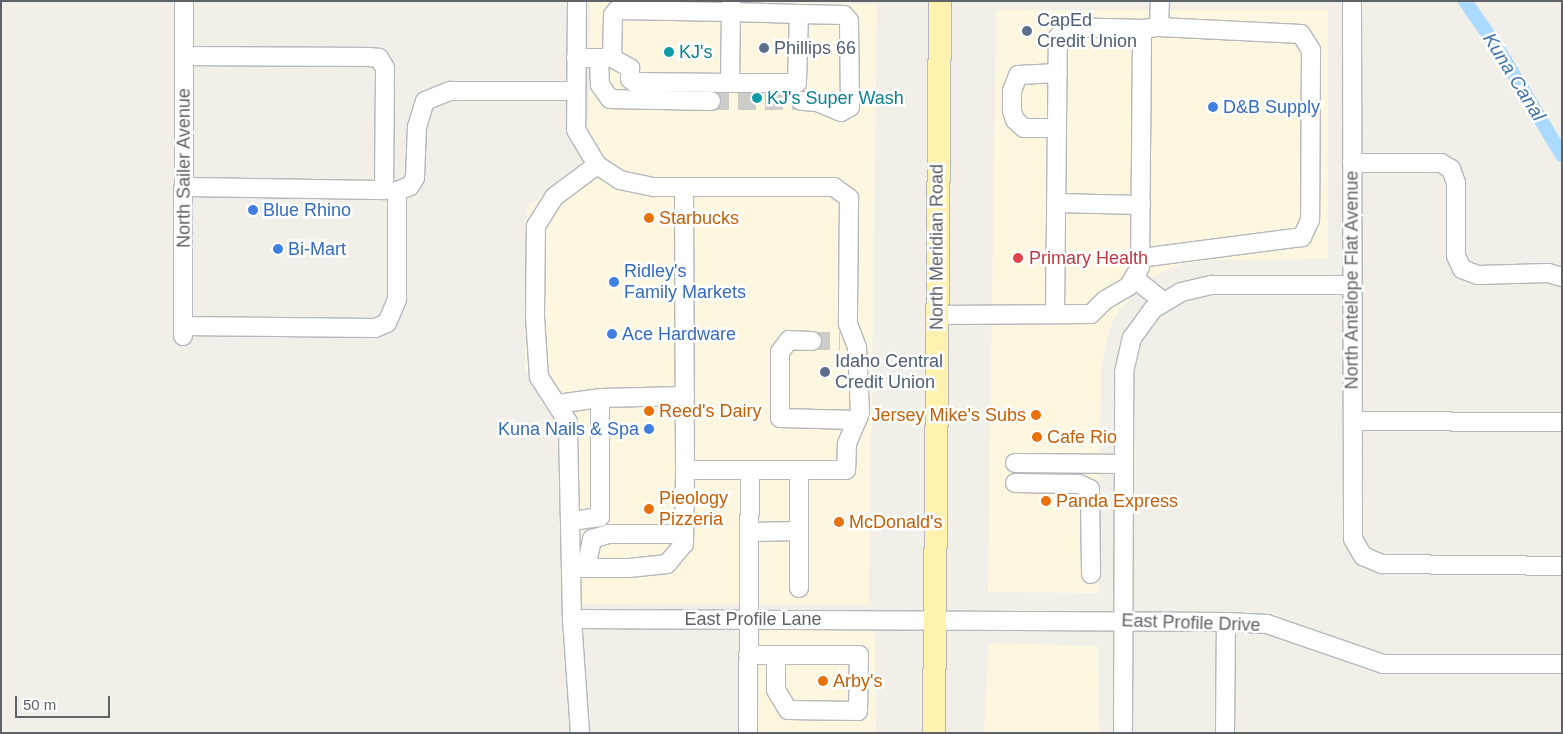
<!DOCTYPE html>
<style>
body{margin:0}
#map{position:relative;width:1563px;height:734px;overflow:hidden;background:#f1efe8;font-family:Arial,sans-serif}
div>[style]{position:absolute}
[style*='--x']{left:calc(var(--x)*1px);top:calc(var(--y)*1px);width:calc(var(--w)*1px);rotate:calc(var(--a)*1deg)}
.commercial>*{inset:0;background:#fef7e0}
.canal>*{height:14px;margin:-7px;padding:0 7px;transform-origin:7px;border-radius:7px;background:#aadaff}
.minor-tunnel>*{height:18px;margin-top:-9px;transform-origin:0;background:repeating-linear-gradient(90deg,#ccccc8 0 18px,transparent 0 27px)}
.roads{filter:drop-shadow(1px 0 #b5b8bc) drop-shadow(-1px 0 #b5b8bc) drop-shadow(0 1px #b5b8bc) drop-shadow(0 -1px #b5b8bc)}
.minor>*{height:18px;margin:-9px;padding:0 9px;transform-origin:9px;border-radius:9px;background:#fff}
.major>*{height:22px;margin:-11px;padding:0 11px;transform-origin:11px;border-radius:11px;background:#fff2af}
.dots>*{width:14px;height:14px;translate:-50% -50%;box-sizing:border-box;border:2px solid #fff;border-radius:50%}
span{translate:-50% -50%;white-space:nowrap;text-align:center;line-height:1.15;-webkit-text-stroke:5px #fff;paint-order:stroke}
.service-label{font-size:18px;color:#4e5e75}
.left{translate:0 -50%;text-align:left}
.culture-label{font-size:18px;color:#0d838f}
.shop-label{font-size:18px;color:#366cbe}
.right{translate:-100% -50%;text-align:right}
.street-label{font-size:18px;color:#5f6368}
.food-label{font-size:18px;color:#c56008}
.health-label{font-size:18px;color:#be3a42}
.water-label{font-size:19px;color:#4174aa;font-style:italic}
.frame{position:absolute;inset:0;border:2px solid #5f6368;pointer-events:none}
.scale{position:absolute;left:15px;top:696px;width:95px;height:22px;box-sizing:border-box;border:2px solid #5f6368;border-top:0;padding-left:6px;font-size:15px;line-height:18px;white-space:nowrap;color:#5f6368;-webkit-text-stroke:4px #fff;paint-order:stroke}
</style>
<div id="map">
<div class="commercial">
<i style="clip-path:polygon(590px 1px,877px 4px,869px 605px,565px 604px,561px 529px,562px 433px,525px 369px,527px 208px,582px 164px,589px 114px)"></i>
<i style="clip-path:polygon(996px 10px,1328px 10px,1328px 259px,1208px 260px,1182px 264px,1154px 276px,1135px 292px,1114px 317px,1106px 341px,1101px 371px,1099px 593px,988px 592px)"></i>
<i style="clip-path:polygon(760px 627px,875px 627px,876px 733px,758px 733px)"></i>
<i style="clip-path:polygon(989px 643px,1098px 646px,1099px 733px,984px 733px)"></i>
</div>
<div class="canal">
<i style="--x:1465;--y:1;--w:56;--a:55.2"></i>
<i style="--x:1497;--y:47;--w:126;--a:59"></i>
</div>
<div class="minor-tunnel">
<i style="--x:711;--y:101;--w:90;--a:0"></i>
<i style="--x:812;--y:341;--w:28;--a:0"></i>
</div>
<div class="roads">
<div class="minor">
<i style="--x:577;--y:1;--w:129;--a:90.4"></i>
<i style="--x:576;--y:130;--w:41;--a:59"></i>
<i style="--x:1352;--y:1;--w:538;--a:89.89"></i>
<i style="--x:1353;--y:539;--w:20;--a:60"></i>
<i style="--x:1363;--y:556;--w:21;--a:23"></i>
<i style="--x:1382;--y:564;--w:180;--a:0.6"></i>
<i style="--x:799;--y:14;--w:45;--a:1.3"></i>
<i style="--x:844;--y:15;--w:8;--a:50"></i>
<i style="--x:849;--y:21;--w:86;--a:89.3"></i>
<i style="--x:850;--y:107;--w:10;--a:151"></i>
<i style="--x:841;--y:112;--w:26;--a:-157"></i>
<i style="--x:817;--y:102;--w:16;--a:-176"></i>
<i style="--x:1159;--y:27;--w:26;--a:-88"></i>
<i style="--x:576;--y:58;--w:36;--a:0"></i>
<i style="--x:612;--y:58;--w:43;--a:-88.7"></i>
<i style="--x:613;--y:15;--w:6;--a:-51"></i>
<i style="--x:617;--y:10;--w:114;--a:1"></i>
<i style="--x:731;--y:12;--w:68;--a:1.7"></i>
<i style="--x:799;--y:14;--w:69;--a:91.7"></i>
<i style="--x:797;--y:83;--w:67;--a:180"></i>
<i style="--x:730;--y:83;--w:71;--a:-89.2"></i>
<i style="--x:731;--y:12;--w:11;--a:-90"></i>
<i style="--x:599;--y:58;--w:27;--a:88"></i>
<i style="--x:600;--y:85;--w:17;--a:54"></i>
<i style="--x:610;--y:99;--w:101;--a:1.1"></i>
<i style="--x:612;--y:58;--w:21;--a:29"></i>
<i style="--x:630;--y:68;--w:11;--a:90"></i>
<i style="--x:630;--y:79;--w:5;--a:37"></i>
<i style="--x:634;--y:82;--w:96;--a:0.6"></i>
<i style="--x:1057;--y:128;--w:33;--a:180"></i>
<i style="--x:1024;--y:128;--w:12;--a:-138"></i>
<i style="--x:1015;--y:120;--w:9;--a:-108"></i>
<i style="--x:1012;--y:111;--w:20;--a:-90"></i>
<i style="--x:1012;--y:91;--w:17;--a:-69"></i>
<i style="--x:1018;--y:75;--w:40;--a:-2.9"></i>
<i style="--x:1352;--y:163;--w:89;--a:0"></i>
<i style="--x:1441;--y:163;--w:12;--a:31"></i>
<i style="--x:1451;--y:169;--w:15;--a:70"></i>
<i style="--x:1456;--y:183;--w:73;--a:90"></i>
<i style="--x:1456;--y:256;--w:14;--a:65"></i>
<i style="--x:1462;--y:269;--w:17;--a:21"></i>
<i style="--x:1478;--y:275;--w:70;--a:-1.6"></i>
<i style="--x:1548;--y:273;--w:15;--a:16"></i>
<i style="--x:184;--y:187;--w:200;--a:0.9"></i>
<i style="--x:384;--y:190;--w:122;--a:-89.5"></i>
<i style="--x:385;--y:68;--w:12;--a:-121"></i>
<i style="--x:379;--y:58;--w:10;--a:-174"></i>
<i style="--x:369;--y:57;--w:185;--a:-179.7"></i>
<i style="--x:1056;--y:203;--w:85;--a:1.3"></i>
<i style="--x:1134;--y:278;--w:38;--a:39"></i>
<i style="--x:1055;--y:314;--w:277;--a:-89.4"></i>
<i style="--x:1058;--y:37;--w:13;--a:-48"></i>
<i style="--x:1067;--y:27;--w:75;--a:1.5"></i>
<i style="--x:1142;--y:29;--w:17;--a:-7"></i>
<i style="--x:1159;--y:27;--w:142;--a:2.8"></i>
<i style="--x:1301;--y:34;--w:19;--a:58"></i>
<i style="--x:1311;--y:50;--w:170;--a:90.3"></i>
<i style="--x:1310;--y:220;--w:19;--a:115"></i>
<i style="--x:1302;--y:237;--w:163;--a:172.6"></i>
<i style="--x:937;--y:315;--w:154;--a:-0.4"></i>
<i style="--x:1091;--y:314;--w:20;--a:-45"></i>
<i style="--x:1105;--y:300;--w:28;--a:-30"></i>
<i style="--x:1129;--y:286;--w:22;--a:-60"></i>
<i style="--x:1140;--y:267;--w:238;--a:-89.5"></i>
<i style="--x:183;--y:326;--w:192;--a:0.6"></i>
<i style="--x:375;--y:328;--w:13;--a:-23"></i>
<i style="--x:387;--y:323;--w:26;--a:-67"></i>
<i style="--x:397;--y:299;--w:108;--a:-90"></i>
<i style="--x:397;--y:191;--w:14;--a:-21"></i>
<i style="--x:410;--y:186;--w:9;--a:-58"></i>
<i style="--x:415;--y:178;--w:51;--a:-87.8"></i>
<i style="--x:417;--y:127;--w:27;--a:-73"></i>
<i style="--x:425;--y:101;--w:27;--a:-22"></i>
<i style="--x:450;--y:91;--w:126;--a:0"></i>
<i style="--x:183;--y:336;--w:335;--a:-89.8"></i>
<i style="--x:812;--y:341;--w:23;--a:-178"></i>
<i style="--x:789;--y:340;--w:15;--a:127"></i>
<i style="--x:780;--y:352;--w:66;--a:90"></i>
<i style="--x:780;--y:418;--w:77;--a:1.5"></i>
<i style="--x:600;--y:398;--w:85;--a:-1.3"></i>
<i style="--x:557;--y:404;--w:43;--a:-7.9"></i>
<i style="--x:600;--y:398;--w:119;--a:90"></i>
<i style="--x:600;--y:517;--w:28;--a:172"></i>
<i style="--x:1353;--y:421;--w:209;--a:0.3"></i>
<i style="--x:1015;--y:463;--w:109;--a:0.5"></i>
<i style="--x:1015;--y:483;--w:64;--a:0.9"></i>
<i style="--x:1079;--y:484;--w:12;--a:24"></i>
<i style="--x:1090;--y:489;--w:85;--a:89.3"></i>
<i style="--x:799;--y:531;--w:57;--a:90"></i>
<i style="--x:749;--y:532;--w:50;--a:-1.1"></i>
<i style="--x:799;--y:531;--w:60;--a:-90"></i>
<i style="--x:573;--y:568;--w:56;--a:0"></i>
<i style="--x:629;--y:568;--w:38;--a:-6"></i>
<i style="--x:667;--y:564;--w:26;--a:-50"></i>
<i style="--x:684;--y:544;--w:74;--a:-89.2"></i>
<i style="--x:586;--y:568;--w:30;--a:-78"></i>
<i style="--x:592;--y:539;--w:17;--a:-17"></i>
<i style="--x:608;--y:534;--w:76;--a:0"></i>
<i style="--x:572;--y:619;--w:654;--a:0.26"></i>
<i style="--x:1226;--y:622;--w:41;--a:2.8"></i>
<i style="--x:1267;--y:624;--w:123;--a:19"></i>
<i style="--x:1383;--y:664;--w:179;--a:0"></i>
<i style="--x:748;--y:655;--w:111;--a:0"></i>
<i style="--x:859;--y:655;--w:56;--a:91"></i>
<i style="--x:858;--y:711;--w:70;--a:-179.2"></i>
<i style="--x:788;--y:710;--w:23;--a:-121"></i>
<i style="--x:776;--y:690;--w:35;--a:-90"></i>
<i style="--x:580;--y:733;--w:114;--a:-94"></i>
<i style="--x:572;--y:619;--w:197;--a:-91.2"></i>
<i style="--x:568;--y:422;--w:54;--a:-122.8"></i>
<i style="--x:539;--y:377;--w:61;--a:-93.8"></i>
<i style="--x:535;--y:316;--w:90;--a:-89.4"></i>
<i style="--x:536;--y:226;--w:34;--a:-58"></i>
<i style="--x:554;--y:197;--w:54;--a:-36.7"></i>
<i style="--x:597;--y:165;--w:27;--a:33"></i>
<i style="--x:620;--y:180;--w:35;--a:12"></i>
<i style="--x:654;--y:187;--w:180;--a:0"></i>
<i style="--x:834;--y:187;--w:19;--a:36"></i>
<i style="--x:849;--y:198;--w:126;--a:90.5"></i>
<i style="--x:848;--y:324;--w:25;--a:69"></i>
<i style="--x:857;--y:347;--w:66;--a:87.4"></i>
<i style="--x:860;--y:413;--w:34;--a:113"></i>
<i style="--x:847;--y:444;--w:26;--a:92"></i>
<i style="--x:846;--y:470;--w:161;--a:180"></i>
<i style="--x:685;--y:470;--w:283;--a:-90.2"></i>
<i style="--x:748;--y:733;--w:263;--a:-89.6"></i>
<i style="--x:1123;--y:733;--w:361;--a:-89.8"></i>
<i style="--x:1124;--y:372;--w:35;--a:-77"></i>
<i style="--x:1132;--y:338;--w:36;--a:-54"></i>
<i style="--x:1153;--y:309;--w:33;--a:-31"></i>
<i style="--x:1181;--y:292;--w:32;--a:-13"></i>
<i style="--x:1212;--y:285;--w:140;--a:0"></i>
<i style="--x:1225;--y:733;--w:111;--a:-89.5"></i>
</div>
<div class="major">
<i style="--x:934;--y:733;--w:732;--a:-89.53"></i>
</div>
</div>
<div class="dots">
<i style="left:1027px;top:31px;background:#5c6f8a"></i>
<i style="left:764px;top:48px;background:#5c6f8a"></i>
<i style="left:669px;top:52px;background:#0f9aa8"></i>
<i style="left:757px;top:98px;background:#0f9aa8"></i>
<i style="left:1213px;top:107px;background:#3f7fe0"></i>
<i style="left:253px;top:210px;background:#3f7fe0"></i>
<i style="left:649px;top:218px;background:#e8710a"></i>
<i style="left:278px;top:249px;background:#3f7fe0"></i>
<i style="left:1018px;top:258px;background:#e0444e"></i>
<i style="left:614px;top:282px;background:#3f7fe0"></i>
<i style="left:612px;top:334px;background:#3f7fe0"></i>
<i style="left:825px;top:372px;background:#5c6f8a"></i>
<i style="left:649px;top:411px;background:#e8710a"></i>
<i style="left:1036px;top:415px;background:#e8710a"></i>
<i style="left:649px;top:429px;background:#3f7fe0"></i>
<i style="left:1037px;top:437px;background:#e8710a"></i>
<i style="left:1046px;top:501px;background:#e8710a"></i>
<i style="left:649px;top:509px;background:#e8710a"></i>
<i style="left:839px;top:522px;background:#e8710a"></i>
<i style="left:823px;top:681px;background:#e8710a"></i>
</div>
<div class="service-label">
<span class="left" style="left:1037px;top:31px">CapEd<br>Credit Union</span>
<span class="left" style="left:774px;top:48px">Phillips 66</span>
<span class="left" style="left:835px;top:372px">Idaho Central<br>Credit Union</span>
</div>
<div class="culture-label">
<span class="left" style="left:679px;top:52px">KJ's</span>
<span class="left" style="left:767px;top:98px">KJ's Super Wash</span>
</div>
<div class="shop-label">
<span class="left" style="left:1223px;top:107px">D&amp;B Supply</span>
<span class="left" style="left:263px;top:210px">Blue Rhino</span>
<span class="left" style="left:288px;top:249px">Bi-Mart</span>
<span class="left" style="left:624px;top:282px">Ridley's<br>Family Markets</span>
<span class="left" style="left:622px;top:334px">Ace Hardware</span>
<span class="right" style="left:639px;top:429px">Kuna Nails &amp; Spa</span>
</div>
<div class="street-label">
<span style="left:184px;top:168px;rotate:-90deg">North Sailer Avenue</span>
<span style="left:937px;top:247px;rotate:-90deg">North Meridian Road</span>
<span style="left:1352px;top:280px;rotate:-90deg">North Antelope Flat Avenue</span>
<span style="left:753px;top:619px">East Profile Lane</span>
<span style="left:1191px;top:623px;rotate:2deg">East Profile Drive</span>
</div>
<div class="food-label">
<span class="left" style="left:659px;top:218px">Starbucks</span>
<span class="left" style="left:659px;top:411px">Reed's Dairy</span>
<span class="right" style="left:1026px;top:415px">Jersey Mike's Subs</span>
<span class="left" style="left:1047px;top:437px">Cafe Rio</span>
<span class="left" style="left:659px;top:509px">Pieology<br>Pizzeria</span>
<span class="left" style="left:1056px;top:501px">Panda Express</span>
<span class="left" style="left:849px;top:522px">McDonald's</span>
<span class="left" style="left:833px;top:681px">Arby's</span>
</div>
<div class="health-label">
<span class="left" style="left:1029px;top:258px">Primary Health</span>
</div>
<div class="water-label">
<span style="left:1514px;top:77px;rotate:58deg">Kuna Canal</span>
</div>
<div class="frame"></div>
<div class="scale">50 m</div>
</div>
